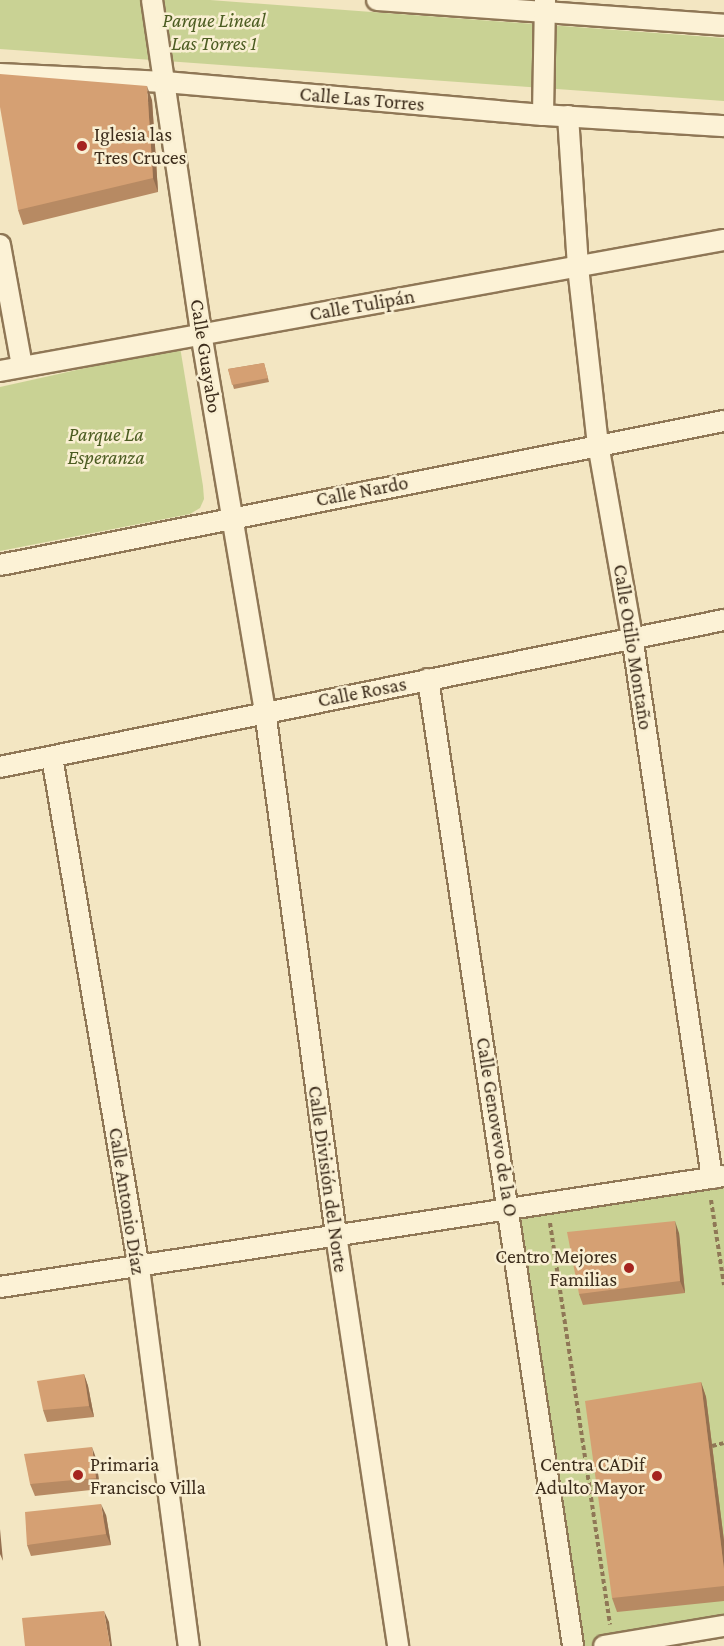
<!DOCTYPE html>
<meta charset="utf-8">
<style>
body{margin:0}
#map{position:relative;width:724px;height:1646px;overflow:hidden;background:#f3e6c2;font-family:"Crimson Pro",serif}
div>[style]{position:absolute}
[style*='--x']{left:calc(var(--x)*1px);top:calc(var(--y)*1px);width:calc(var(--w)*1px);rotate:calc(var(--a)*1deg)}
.green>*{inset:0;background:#c9d294}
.path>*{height:4px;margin-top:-2px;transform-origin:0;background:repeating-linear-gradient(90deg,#8f7756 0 4.5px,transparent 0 7.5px)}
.roads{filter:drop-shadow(2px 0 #8f7756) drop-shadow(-2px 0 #8f7756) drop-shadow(0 2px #8f7756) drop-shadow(0 -2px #8f7756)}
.minor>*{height:20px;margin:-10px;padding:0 10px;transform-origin:10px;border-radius:10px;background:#fcf2d6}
.wall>*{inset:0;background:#b78a63}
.shaded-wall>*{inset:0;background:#957050}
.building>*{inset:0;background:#d5a073}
.dots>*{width:16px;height:16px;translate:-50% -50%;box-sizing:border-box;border:3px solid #f9efd2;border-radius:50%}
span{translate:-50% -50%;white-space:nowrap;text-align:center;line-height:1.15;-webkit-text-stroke:5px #f9efd2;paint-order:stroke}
.park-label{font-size:20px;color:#4b5c21;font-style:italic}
.street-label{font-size:20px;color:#3d2d1c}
.poi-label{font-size:20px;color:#3d2d1c}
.left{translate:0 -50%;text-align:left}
.right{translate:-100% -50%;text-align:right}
</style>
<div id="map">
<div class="green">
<i style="clip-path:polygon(0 0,210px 0,724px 38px,724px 101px,0 49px)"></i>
<i style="clip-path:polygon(180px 347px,203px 486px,204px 499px,200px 508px,190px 514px,0 551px,0 387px)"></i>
<i style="clip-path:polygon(724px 1176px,724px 1626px,604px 1646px,573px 1646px,510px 1207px)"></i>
</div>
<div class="path">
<i style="--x:711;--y:1200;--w:86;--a:81.3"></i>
<i style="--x:550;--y:1223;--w:406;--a:81.5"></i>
<i style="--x:712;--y:1446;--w:12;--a:-14"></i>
</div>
<div class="roads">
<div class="minor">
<i style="--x:152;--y:0;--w:337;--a:81.6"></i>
<i style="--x:201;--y:333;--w:383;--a:80.4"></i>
<i style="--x:265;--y:711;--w:529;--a:82.28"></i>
<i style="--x:336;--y:1235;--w:416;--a:81.4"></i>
<i style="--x:377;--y:0;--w:348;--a:4.1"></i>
<i style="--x:0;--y:74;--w:165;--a:2.8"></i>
<i style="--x:165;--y:82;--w:379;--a:5"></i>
<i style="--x:543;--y:115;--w:181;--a:3.5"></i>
<i style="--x:543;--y:115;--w:115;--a:-89"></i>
<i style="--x:568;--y:116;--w:151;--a:86.2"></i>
<i style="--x:578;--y:267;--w:178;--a:83.6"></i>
<i style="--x:598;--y:444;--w:195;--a:80"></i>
<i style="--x:632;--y:636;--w:548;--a:81.6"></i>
<i style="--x:0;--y:245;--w:123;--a:79.7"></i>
<i style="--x:0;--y:371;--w:736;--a:-10.26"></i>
<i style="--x:0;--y:565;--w:738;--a:-11.25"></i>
<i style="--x:428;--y:679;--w:978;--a:81.47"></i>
<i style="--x:52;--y:757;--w:518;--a:80.34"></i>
<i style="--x:139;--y:1268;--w:381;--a:82.5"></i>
<i style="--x:0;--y:767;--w:739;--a:-11.48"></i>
<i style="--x:0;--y:1287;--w:732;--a:-8.72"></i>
<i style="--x:604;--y:1646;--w:122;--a:-9.5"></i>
</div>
</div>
<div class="wall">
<i style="clip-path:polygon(152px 100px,158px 192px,23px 225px,18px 210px)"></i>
<i style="clip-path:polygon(264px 363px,269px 382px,234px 389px,228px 369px)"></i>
<i style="clip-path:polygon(679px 1233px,685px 1293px,583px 1305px,579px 1294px)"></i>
<i style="clip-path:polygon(84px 1374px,88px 1386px,94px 1417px,47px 1422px,43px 1410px)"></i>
<i style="clip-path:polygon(701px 1382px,706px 1397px,724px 1541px,724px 1601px,617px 1612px,612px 1598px)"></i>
<i style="clip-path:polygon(96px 1458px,100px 1489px,35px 1496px,30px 1484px)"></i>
<i style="clip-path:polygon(106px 1515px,111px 1545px,31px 1556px,27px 1545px)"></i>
</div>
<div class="shaded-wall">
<i style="clip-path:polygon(147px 86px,152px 100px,158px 192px,153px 178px)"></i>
<i style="clip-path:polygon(675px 1221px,679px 1233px,685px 1293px,680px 1281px)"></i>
<i style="clip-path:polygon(84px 1374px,88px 1386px,94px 1417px,89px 1406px)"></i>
<i style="clip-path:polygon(701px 1382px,706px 1397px,724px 1541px,724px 1569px)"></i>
<i style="clip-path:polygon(92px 1447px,96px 1458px,100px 1489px,96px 1478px)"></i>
<i style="clip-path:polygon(101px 1504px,106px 1515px,111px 1545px,106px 1534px)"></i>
<i style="clip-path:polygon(0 1528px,0 1529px,3px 1561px,0 1554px)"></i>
<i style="clip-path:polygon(104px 1611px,109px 1622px,112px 1646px,110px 1646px)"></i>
</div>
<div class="building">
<i style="clip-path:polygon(0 74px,147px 86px,153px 178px,18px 210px,0 107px)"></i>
<i style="clip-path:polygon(264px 363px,268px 378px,232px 385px,228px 369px)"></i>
<i style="clip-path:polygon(675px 1221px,680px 1281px,579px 1294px,567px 1232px)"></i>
<i style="clip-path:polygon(84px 1374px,89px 1406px,43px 1410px,37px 1381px)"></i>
<i style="clip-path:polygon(701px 1382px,724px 1569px,724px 1586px,612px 1598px,585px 1401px)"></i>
<i style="clip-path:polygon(92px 1447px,96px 1478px,30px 1484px,24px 1454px)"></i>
<i style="clip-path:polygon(101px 1504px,106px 1534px,27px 1545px,25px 1512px)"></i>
<i style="clip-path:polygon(104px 1611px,110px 1646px,25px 1646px,22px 1618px)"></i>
</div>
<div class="dots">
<i style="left:82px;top:146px;background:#a5241f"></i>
<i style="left:629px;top:1268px;background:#a5241f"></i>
<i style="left:78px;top:1475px;background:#a5241f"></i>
<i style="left:657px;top:1476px;background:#a5241f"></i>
</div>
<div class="park-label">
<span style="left:214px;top:32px">Parque Lineal<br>Las Torres 1</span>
<span style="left:106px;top:446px">Parque La<br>Esperanza</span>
</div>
<div class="street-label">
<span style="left:362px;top:99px;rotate:5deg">Calle Las Torres</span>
<span style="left:362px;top:305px;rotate:-10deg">Calle Tulipán</span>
<span style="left:206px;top:356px;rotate:81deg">Calle Guayabo</span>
<span style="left:362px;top:491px;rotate:-11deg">Calle Nardo</span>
<span style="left:633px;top:647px;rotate:81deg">Calle Otilio Montaño</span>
<span style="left:362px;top:692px;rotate:-11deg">Calle Rosas</span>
<span style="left:497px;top:1127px;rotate:81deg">Calle Genovevo de la O</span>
<span style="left:328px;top:1179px;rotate:82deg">Calle División del Norte</span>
<span style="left:127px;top:1201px;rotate:81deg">Calle Antonio Díaz</span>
</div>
<div class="poi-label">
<span class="left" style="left:94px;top:146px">Iglesia las<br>Tres Cruces</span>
<span class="right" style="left:617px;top:1268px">Centro Mejores<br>Familias</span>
<span class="left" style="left:90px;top:1476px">Primaria<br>Francisco Villa</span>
<span class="right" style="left:645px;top:1476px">Centra CADif<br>Adulto Mayor</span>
</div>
</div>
